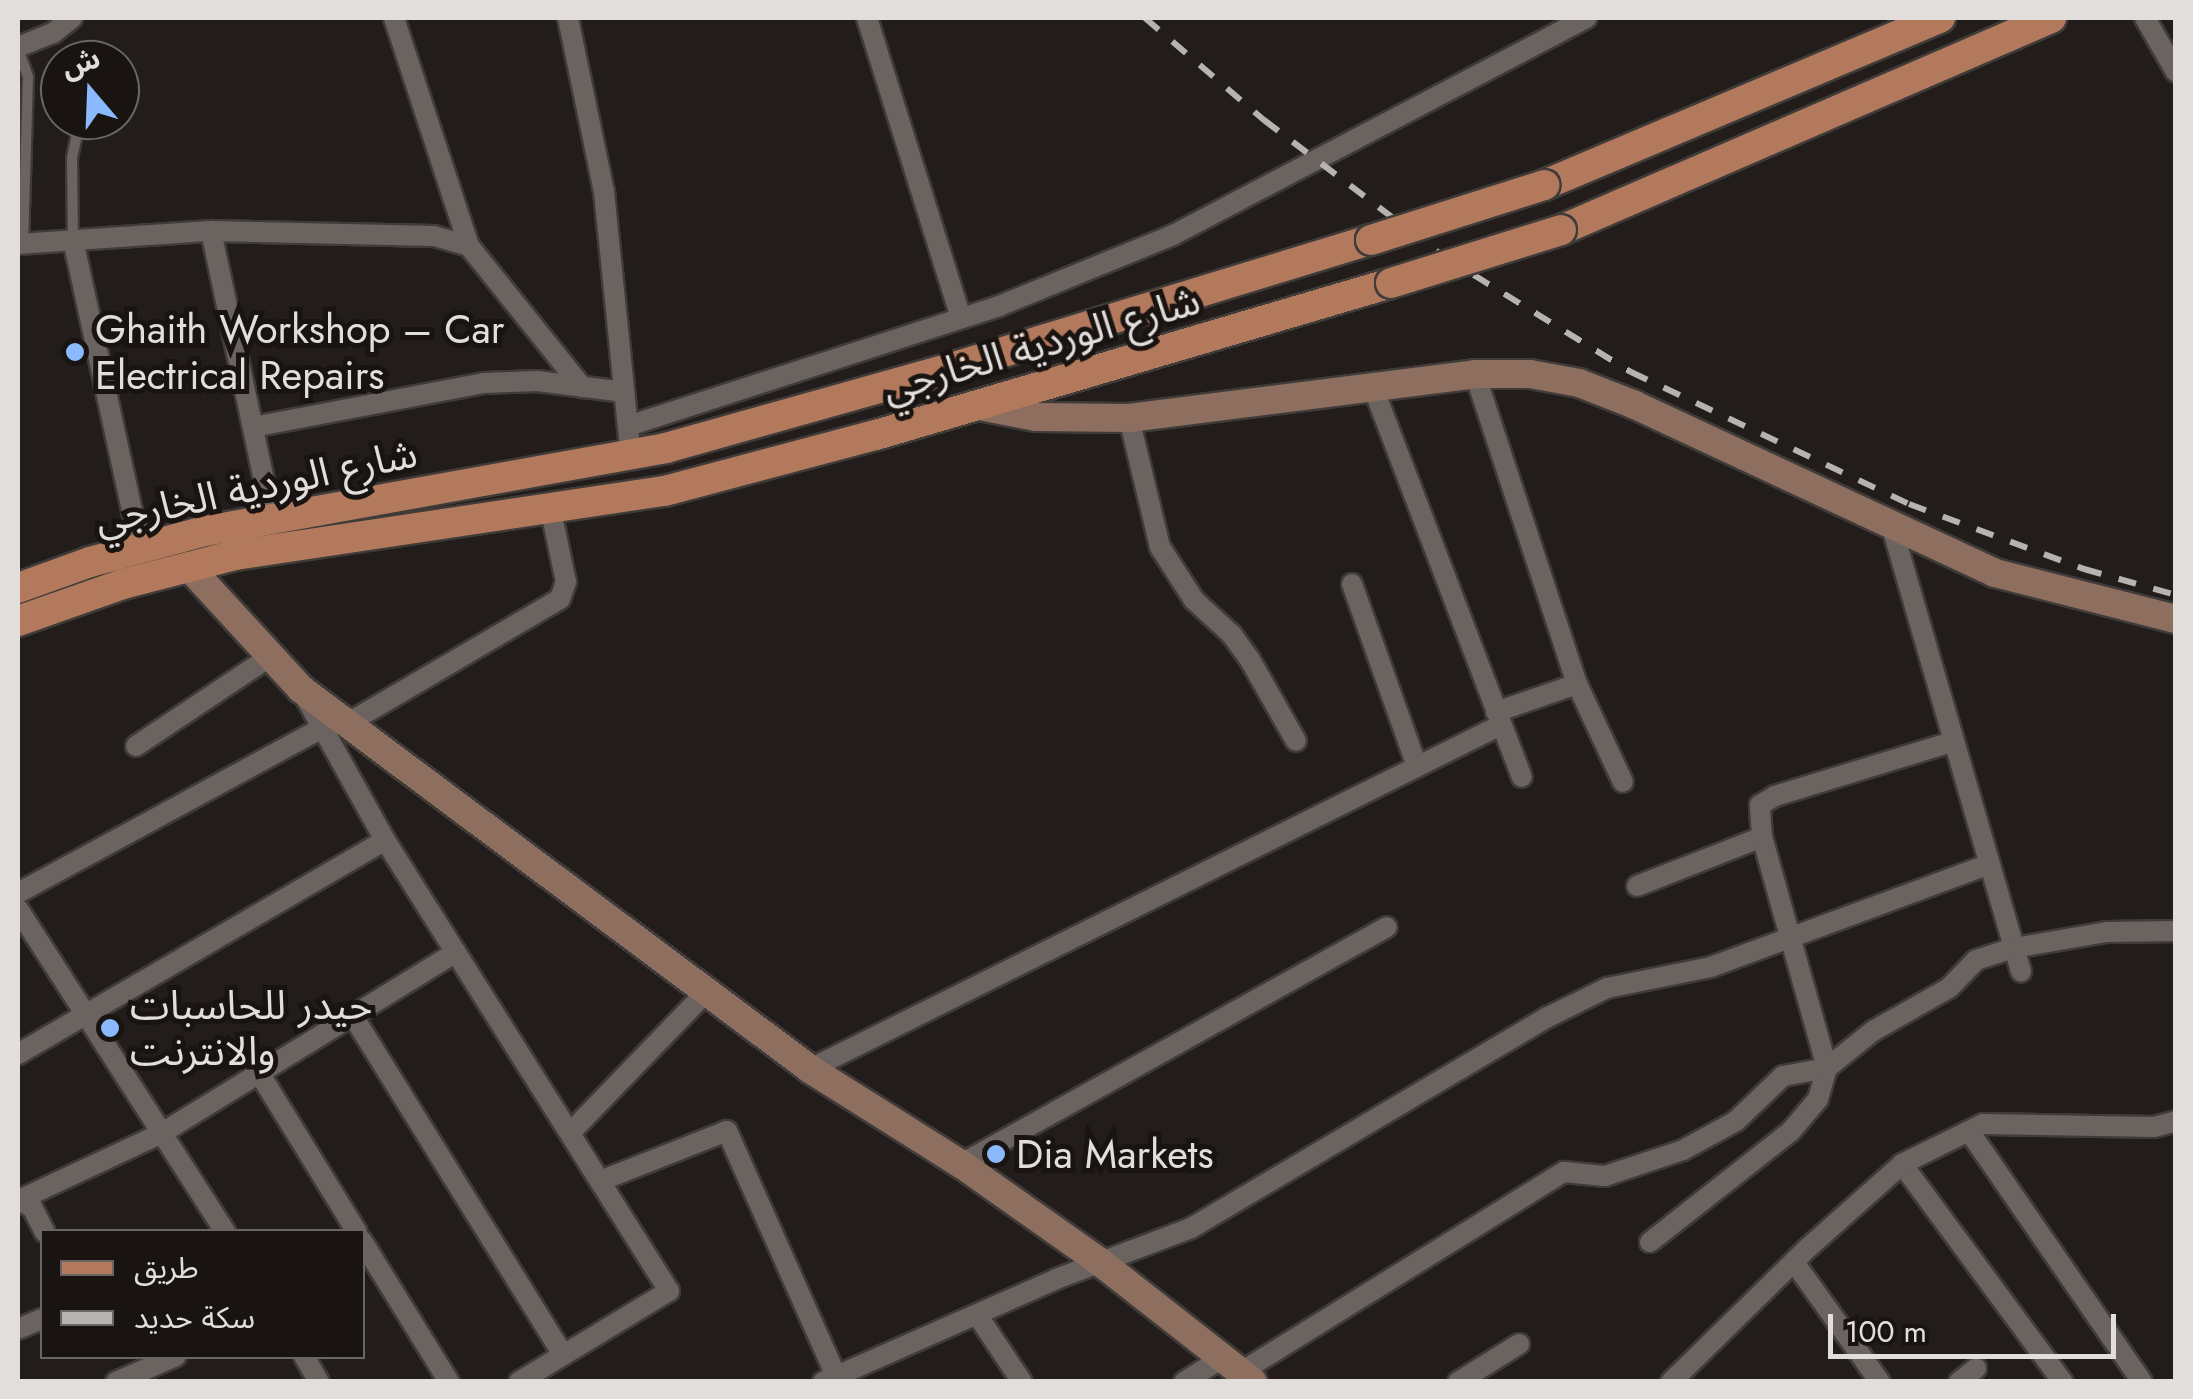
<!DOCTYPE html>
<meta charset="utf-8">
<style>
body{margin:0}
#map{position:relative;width:2193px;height:1399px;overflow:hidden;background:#221d1a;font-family:Jost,"Noto Sans Arabic",sans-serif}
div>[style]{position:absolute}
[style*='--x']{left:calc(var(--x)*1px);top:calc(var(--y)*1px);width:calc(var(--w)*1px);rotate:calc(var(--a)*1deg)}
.roads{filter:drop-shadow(2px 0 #3f3b39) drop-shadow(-2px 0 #3f3b39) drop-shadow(0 2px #3f3b39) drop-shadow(0 -2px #3f3b39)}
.lane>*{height:10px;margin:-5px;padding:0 5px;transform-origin:5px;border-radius:5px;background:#6a6360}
.street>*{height:20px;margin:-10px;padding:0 10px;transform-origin:10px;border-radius:10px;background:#6a6360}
.secondary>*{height:28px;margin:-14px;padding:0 14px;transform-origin:14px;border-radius:14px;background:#8e6e5e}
.primary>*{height:30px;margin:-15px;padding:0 15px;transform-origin:15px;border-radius:15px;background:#b2795d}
.rail>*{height:6px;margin-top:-3px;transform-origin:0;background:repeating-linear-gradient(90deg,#b7b3b1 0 18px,transparent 0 36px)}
.bridges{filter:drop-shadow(2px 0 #3f3b39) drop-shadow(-2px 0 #3f3b39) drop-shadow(0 2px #3f3b39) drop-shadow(0 -2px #3f3b39)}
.primary-bridge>*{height:30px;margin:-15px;padding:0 15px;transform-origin:15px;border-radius:15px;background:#b2795d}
.dots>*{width:28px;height:28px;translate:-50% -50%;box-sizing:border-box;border:5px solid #191411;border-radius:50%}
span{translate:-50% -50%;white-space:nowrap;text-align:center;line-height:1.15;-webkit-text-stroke:10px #191411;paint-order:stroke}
.poi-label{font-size:40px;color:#e2dedc}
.left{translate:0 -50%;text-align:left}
.street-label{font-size:40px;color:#e2dedc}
.frame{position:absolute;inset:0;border:20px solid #e2dedc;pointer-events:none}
.legend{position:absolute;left:40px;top:1229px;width:325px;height:130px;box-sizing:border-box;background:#191411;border:2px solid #696562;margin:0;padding:12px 18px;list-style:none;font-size:30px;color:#e2dedc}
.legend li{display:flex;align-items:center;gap:20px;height:50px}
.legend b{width:50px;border:2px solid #696562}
.north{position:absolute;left:40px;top:40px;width:100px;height:100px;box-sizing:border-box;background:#191411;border:2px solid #696562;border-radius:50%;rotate:341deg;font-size:28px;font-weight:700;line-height:40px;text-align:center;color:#e2dedc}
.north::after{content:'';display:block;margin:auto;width:35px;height:45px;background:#8abafc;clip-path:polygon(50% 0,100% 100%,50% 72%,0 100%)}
.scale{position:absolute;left:1828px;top:1314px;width:288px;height:45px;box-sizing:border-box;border:5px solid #e2dedc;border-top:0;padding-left:12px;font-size:30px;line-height:35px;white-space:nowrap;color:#e2dedc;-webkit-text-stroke:8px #191411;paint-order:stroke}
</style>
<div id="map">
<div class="roads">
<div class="lane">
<i style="--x:18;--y:49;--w:30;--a:70"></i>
<i style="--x:28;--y:77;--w:166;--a:91.7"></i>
<i style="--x:73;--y:240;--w:82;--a:-90.7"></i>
<i style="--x:72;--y:158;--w:39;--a:-78"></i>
</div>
<div class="street">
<i style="--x:394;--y:18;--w:240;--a:71.8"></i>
<i style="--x:568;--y:18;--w:178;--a:78.3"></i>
<i style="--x:604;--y:192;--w:247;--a:84.2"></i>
<i style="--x:867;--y:18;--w:314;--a:72.6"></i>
<i style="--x:2145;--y:18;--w:62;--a:60.1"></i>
<i style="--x:18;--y:47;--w:38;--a:-22"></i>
<i style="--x:53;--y:33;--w:24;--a:-38"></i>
<i style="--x:211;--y:231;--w:293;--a:78"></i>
<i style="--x:73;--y:240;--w:314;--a:77.7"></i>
<i style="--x:18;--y:244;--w:193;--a:-3.9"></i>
<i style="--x:211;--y:231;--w:223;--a:1.3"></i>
<i style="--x:434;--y:236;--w:36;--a:16"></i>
<i style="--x:469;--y:246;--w:181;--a:51.3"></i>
<i style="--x:1475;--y:374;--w:326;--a:71.8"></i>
<i style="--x:1577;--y:684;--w:108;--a:64.9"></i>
<i style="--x:1374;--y:390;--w:414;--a:69.1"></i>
<i style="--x:1129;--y:418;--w:133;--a:76.5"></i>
<i style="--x:1160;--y:547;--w:63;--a:57.3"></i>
<i style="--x:1194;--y:600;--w:52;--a:42.6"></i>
<i style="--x:1232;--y:635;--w:31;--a:54"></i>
<i style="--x:1250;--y:660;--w:93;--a:60.4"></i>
<i style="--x:628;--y:426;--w:390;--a:-17.9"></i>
<i style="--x:999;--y:306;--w:188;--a:-22.2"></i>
<i style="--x:1173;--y:235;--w:467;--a:-27.7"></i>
<i style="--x:253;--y:427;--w:235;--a:-10.8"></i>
<i style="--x:484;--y:383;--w:53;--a:-2.2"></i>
<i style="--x:537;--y:381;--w:88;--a:7.2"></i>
<i style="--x:1891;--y:524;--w:466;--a:73.8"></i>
<i style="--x:1352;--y:584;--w:194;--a:70.4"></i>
<i style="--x:302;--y:691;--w:171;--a:60.9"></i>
<i style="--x:385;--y:840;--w:533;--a:57.8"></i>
<i style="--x:669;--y:1291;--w:175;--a:148.8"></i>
<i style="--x:1496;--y:712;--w:86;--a:-19.1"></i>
<i style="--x:350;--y:722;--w:243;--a:-30.4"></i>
<i style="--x:560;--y:599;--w:18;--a:-71"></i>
<i style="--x:566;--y:582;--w:77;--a:-102"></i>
<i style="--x:136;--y:746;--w:159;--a:-33.7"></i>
<i style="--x:1637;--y:886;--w:134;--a:-21.4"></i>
<i style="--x:18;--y:893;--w:344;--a:-28.5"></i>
<i style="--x:18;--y:909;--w:384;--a:57.3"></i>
<i style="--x:353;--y:1016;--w:399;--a:58.2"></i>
<i style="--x:18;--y:1054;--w:425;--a:-30.2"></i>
<i style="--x:810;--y:1069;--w:772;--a:-26.47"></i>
<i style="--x:261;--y:1076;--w:183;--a:58.4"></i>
<i style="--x:1969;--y:1131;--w:305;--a:55.4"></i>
<i style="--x:570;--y:1133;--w:194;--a:-46"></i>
<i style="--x:961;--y:1164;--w:487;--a:-29.1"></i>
<i style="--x:1902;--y:1164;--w:271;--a:53.6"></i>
<i style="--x:600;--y:1181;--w:136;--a:-21.5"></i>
<i style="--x:727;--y:1131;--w:275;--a:66"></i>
<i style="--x:18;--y:1200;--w:16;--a:27"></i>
<i style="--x:32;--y:1207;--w:28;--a:63"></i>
<i style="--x:19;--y:1200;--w:158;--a:-25.1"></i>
<i style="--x:162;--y:1133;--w:345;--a:-31.6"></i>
<i style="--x:362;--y:1241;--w:166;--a:58.3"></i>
<i style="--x:1650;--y:1242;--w:179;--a:-38.2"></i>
<i style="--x:1791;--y:1131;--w:42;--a:-49.8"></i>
<i style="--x:1818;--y:1099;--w:32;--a:-74"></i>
<i style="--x:1827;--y:1068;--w:240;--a:-105.7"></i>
<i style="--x:1762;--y:837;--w:32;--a:-94"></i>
<i style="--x:1760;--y:805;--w:17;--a:-31"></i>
<i style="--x:1775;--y:796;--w:185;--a:-17"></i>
<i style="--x:1794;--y:1262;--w:148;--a:54.4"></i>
<i style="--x:978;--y:1316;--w:79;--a:56.3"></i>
<i style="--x:18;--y:1329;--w:26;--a:-23"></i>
<i style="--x:304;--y:1356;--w:30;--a:60"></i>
<i style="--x:1241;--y:1372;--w:380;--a:-31.8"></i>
<i style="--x:1564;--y:1172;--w:41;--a:5.6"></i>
<i style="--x:1605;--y:1176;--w:82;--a:-18.4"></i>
<i style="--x:1683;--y:1150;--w:60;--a:-28.7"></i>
<i style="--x:1736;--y:1121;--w:65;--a:-43.8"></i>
<i style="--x:1783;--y:1076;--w:45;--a:-10.3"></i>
<i style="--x:1827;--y:1068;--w:59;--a:-38.8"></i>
<i style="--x:1873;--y:1031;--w:87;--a:-29.5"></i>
<i style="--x:1949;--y:988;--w:39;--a:-46"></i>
<i style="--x:1976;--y:960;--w:40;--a:-18"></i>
<i style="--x:2014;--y:948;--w:94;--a:-9.8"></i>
<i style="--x:2107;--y:932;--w:69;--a:-0.8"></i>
<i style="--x:116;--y:1382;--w:65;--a:-23.4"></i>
<i style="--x:823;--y:1382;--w:255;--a:-23.8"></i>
<i style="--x:1056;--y:1279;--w:144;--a:-20.7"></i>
<i style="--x:1191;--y:1228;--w:415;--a:-30.6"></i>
<i style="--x:1548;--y:1017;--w:66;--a:-26.2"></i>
<i style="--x:1607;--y:988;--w:106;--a:-11.4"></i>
<i style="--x:1711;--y:967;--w:294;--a:-20.3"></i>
<i style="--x:1184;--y:1382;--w:47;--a:-32"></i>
<i style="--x:1458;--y:1382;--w:72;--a:-31.9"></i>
<i style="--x:1671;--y:1382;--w:193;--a:-44.4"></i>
<i style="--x:1809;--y:1247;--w:125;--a:-41.7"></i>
<i style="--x:1902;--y:1164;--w:90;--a:-26.3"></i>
<i style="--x:1983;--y:1124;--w:171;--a:1"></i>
<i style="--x:2154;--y:1127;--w:23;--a:-15"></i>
<i style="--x:1959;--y:1382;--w:22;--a:-39"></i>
</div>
<div class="secondary">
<i style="--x:974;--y:405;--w:63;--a:11"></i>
<i style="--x:1036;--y:417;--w:93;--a:0.6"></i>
<i style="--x:1129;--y:418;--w:349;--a:-7.2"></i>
<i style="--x:1475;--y:374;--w:55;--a:0"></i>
<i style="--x:1530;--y:374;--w:50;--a:10.4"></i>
<i style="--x:1579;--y:383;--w:60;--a:21.4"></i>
<i style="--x:1635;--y:405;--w:397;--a:25"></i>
<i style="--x:1995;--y:573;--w:187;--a:14.3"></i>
<i style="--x:188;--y:566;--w:167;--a:47.4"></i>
<i style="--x:301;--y:689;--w:635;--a:36.74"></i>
<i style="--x:810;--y:1069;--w:178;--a:32.2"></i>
<i style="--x:961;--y:1164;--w:170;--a:35.2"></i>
<i style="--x:1100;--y:1262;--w:194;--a:38.1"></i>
</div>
<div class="primary">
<i style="--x:1544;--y:185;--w:430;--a:-22.9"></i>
<i style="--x:1561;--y:230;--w:534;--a:-23.4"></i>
<i style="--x:18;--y:588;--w:77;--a:-19.9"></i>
<i style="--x:90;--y:562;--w:119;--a:-15.1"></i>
<i style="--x:205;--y:531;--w:468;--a:-10.2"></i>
<i style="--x:666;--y:448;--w:306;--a:-15.7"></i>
<i style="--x:961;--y:365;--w:429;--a:-17"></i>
<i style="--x:18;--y:621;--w:111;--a:-19.4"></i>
<i style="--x:123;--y:584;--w:116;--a:-14.5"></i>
<i style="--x:235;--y:555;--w:435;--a:-8.5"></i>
<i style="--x:665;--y:491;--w:218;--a:-14.9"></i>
<i style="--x:876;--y:435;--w:537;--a:-16.44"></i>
</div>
</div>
<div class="rail">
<i style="--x:1145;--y:18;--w:157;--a:40.6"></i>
<i style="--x:1264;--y:120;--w:225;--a:37.2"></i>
<i style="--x:1443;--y:256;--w:221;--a:31.7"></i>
<i style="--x:1631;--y:372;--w:308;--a:25.4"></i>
<i style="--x:1909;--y:504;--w:187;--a:20.4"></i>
<i style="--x:2084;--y:569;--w:96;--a:15.8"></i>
</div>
<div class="bridges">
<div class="primary-bridge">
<i style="--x:1371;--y:240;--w:182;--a:-17.6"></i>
<i style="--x:1391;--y:283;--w:178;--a:-17.3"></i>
</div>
</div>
<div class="dots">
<i style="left:75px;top:352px;background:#8abafc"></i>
<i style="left:110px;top:1028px;background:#8abafc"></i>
<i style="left:996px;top:1154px;background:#8abafc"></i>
</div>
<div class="poi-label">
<span class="left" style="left:95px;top:352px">Ghaith Workshop – Car<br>Electrical Repairs</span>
<span class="left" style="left:130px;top:1028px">حيدر للحاسبات<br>والانترنت</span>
<span class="left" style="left:1016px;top:1154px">Dia Markets</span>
</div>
<div class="street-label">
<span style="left:1041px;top:344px;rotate:-16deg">شارع الوردية الخارجي</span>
<span style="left:256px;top:486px;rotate:-12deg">شارع الوردية الخارجي</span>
</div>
<div class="frame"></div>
<ul class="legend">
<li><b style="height:12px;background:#b2795d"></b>طريق</li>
<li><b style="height:12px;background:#b7b3b1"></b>سكة حديد</li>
</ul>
<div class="north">ش</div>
<div class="scale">100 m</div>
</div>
